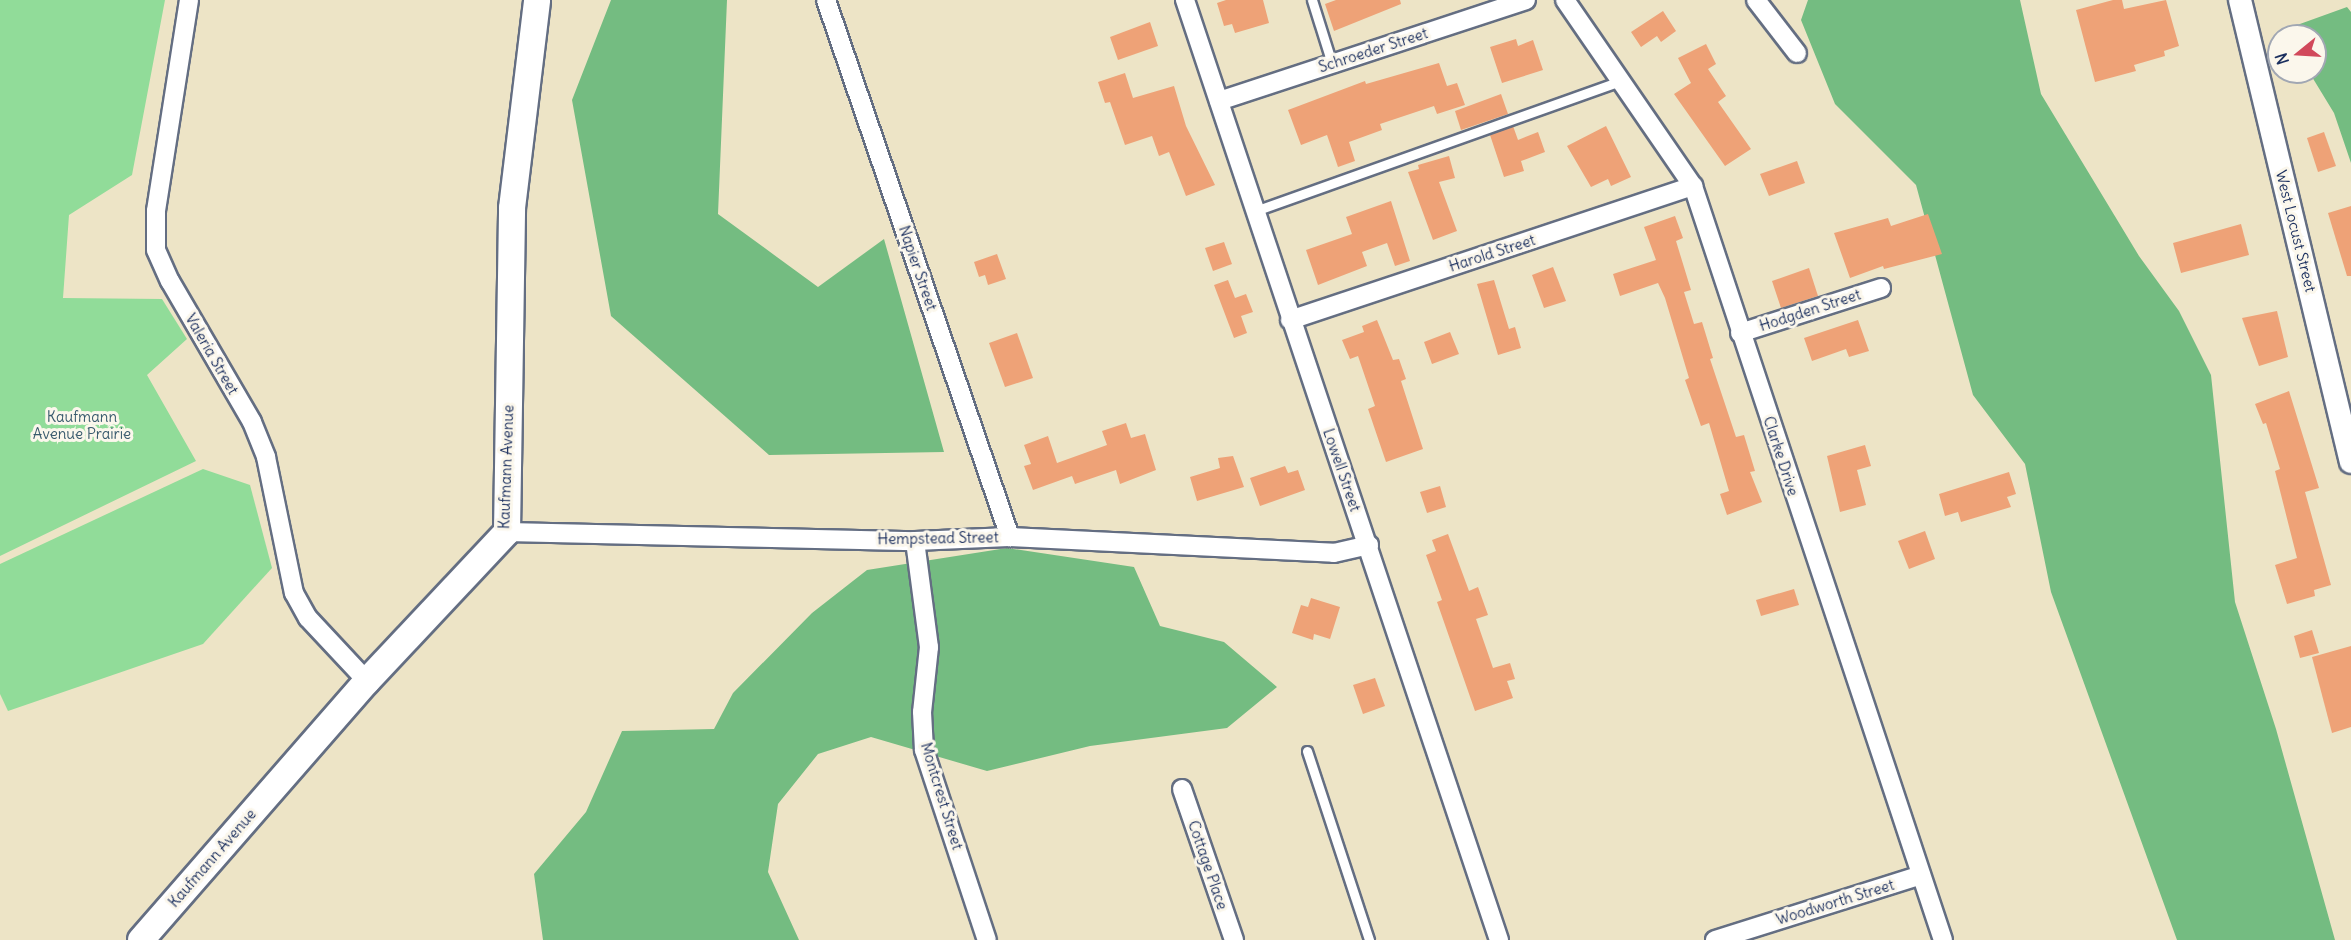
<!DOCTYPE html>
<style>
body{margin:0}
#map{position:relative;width:2351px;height:940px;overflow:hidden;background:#ede4c6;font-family:Delius,sans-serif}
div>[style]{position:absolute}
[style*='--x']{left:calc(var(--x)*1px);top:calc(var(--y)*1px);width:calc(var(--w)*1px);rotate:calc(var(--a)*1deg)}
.green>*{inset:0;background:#91dc99}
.forest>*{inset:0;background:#74bc81}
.building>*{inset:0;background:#eea277}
.roads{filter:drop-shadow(2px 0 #646e82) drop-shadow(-2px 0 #646e82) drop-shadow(0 2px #646e82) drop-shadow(0 -2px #646e82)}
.service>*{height:9px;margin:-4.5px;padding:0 4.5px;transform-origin:4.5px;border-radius:4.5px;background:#fff}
.minor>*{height:18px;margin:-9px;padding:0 9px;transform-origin:9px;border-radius:9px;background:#fff}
.tertiary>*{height:22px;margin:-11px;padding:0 11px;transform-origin:11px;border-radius:11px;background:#fff}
.secondary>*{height:26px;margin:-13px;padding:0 13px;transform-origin:13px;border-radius:13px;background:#fff}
span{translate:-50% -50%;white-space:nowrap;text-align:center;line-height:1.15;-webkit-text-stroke:6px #fbf7ec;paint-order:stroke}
.street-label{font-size:15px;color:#1b2f5e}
.park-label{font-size:15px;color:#385a6d}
.north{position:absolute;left:2267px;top:24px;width:60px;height:60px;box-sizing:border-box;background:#fbf7ec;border:2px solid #a1a7b3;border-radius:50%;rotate:252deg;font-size:16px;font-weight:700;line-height:24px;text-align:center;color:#1b2f5e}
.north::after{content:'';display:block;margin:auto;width:21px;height:27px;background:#d1495b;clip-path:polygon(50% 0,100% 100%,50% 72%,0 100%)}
</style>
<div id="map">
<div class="green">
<i style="clip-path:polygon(0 0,165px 0,132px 175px,69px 215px,63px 298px,162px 299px,187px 339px,147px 375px,196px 461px,0 556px)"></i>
<i style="clip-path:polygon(203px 469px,250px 485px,272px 568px,203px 644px,8px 711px,0 694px,0 564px)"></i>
</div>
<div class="forest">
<i style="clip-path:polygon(611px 0,727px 0,718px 214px,818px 287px,884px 239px,944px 452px,769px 455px,611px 316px,572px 100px)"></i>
<i style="clip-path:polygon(1808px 0,2020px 0,2041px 94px,2139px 256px,2179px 311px,2211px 375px,2235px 602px,2276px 729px,2335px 940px,2177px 940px,2051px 592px,2025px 464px,1973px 395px,1916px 185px,1835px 104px,1801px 20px)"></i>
<i style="clip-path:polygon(2347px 7px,2351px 12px,2351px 163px,2334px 113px,2309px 72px,2315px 72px,2315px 36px,2287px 36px,2283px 30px)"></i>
<i style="clip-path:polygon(1007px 548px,1134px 567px,1160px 626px,1224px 642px,1277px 687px,1227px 728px,1090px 746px,987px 771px,871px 737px,818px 754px,778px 804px,768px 872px,799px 940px,543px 940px,534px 874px,586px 812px,622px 731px,714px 729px,733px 693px,812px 613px,867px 570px)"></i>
</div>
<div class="building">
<i style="clip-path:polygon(1226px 0,1263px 0,1269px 23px,1235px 33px,1232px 24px,1224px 26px,1217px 3px)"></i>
<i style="clip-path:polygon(1336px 0,1400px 0,1401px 4px,1334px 31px,1325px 4px)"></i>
<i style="clip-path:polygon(2113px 0,2122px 0,2124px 9px,2166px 0,2179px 46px,2164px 51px,2165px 56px,2134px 65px,2136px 71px,2095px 82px,2076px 10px)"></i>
<i style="clip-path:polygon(1663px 11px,1676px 31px,1661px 42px,1657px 36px,1641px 47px,1631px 32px)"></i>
<i style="clip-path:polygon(1150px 22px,1158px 46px,1118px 60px,1110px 37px)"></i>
<i style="clip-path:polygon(1516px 39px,1518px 46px,1533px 40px,1543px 70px,1502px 83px,1490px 47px)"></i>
<i style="clip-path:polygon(1706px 44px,1716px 64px,1708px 69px,1726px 96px,1718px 102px,1751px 149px,1725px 166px,1674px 94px,1691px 83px,1678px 58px)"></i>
<i style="clip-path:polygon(1439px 63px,1447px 86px,1457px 83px,1465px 105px,1437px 114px,1434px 106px,1380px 124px,1382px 130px,1349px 142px,1355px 161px,1338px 167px,1327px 135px,1301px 145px,1288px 110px,1365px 81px,1366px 84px)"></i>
<i style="clip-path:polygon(1125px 73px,1133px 98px,1174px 86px,1186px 126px,1215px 185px,1186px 196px,1169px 152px,1159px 156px,1152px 136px,1125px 145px,1110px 102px,1105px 103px,1098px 82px)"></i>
<i style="clip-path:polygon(1501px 94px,1508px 114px,1461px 130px,1455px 111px)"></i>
<i style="clip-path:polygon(1513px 126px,1518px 140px,1538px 132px,1545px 152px,1521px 161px,1524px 171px,1504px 177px,1490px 135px)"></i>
<i style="clip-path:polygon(1606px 126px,1631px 177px,1611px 186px,1608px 179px,1591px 187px,1567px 146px)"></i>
<i style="clip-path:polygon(2324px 132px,2336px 166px,2318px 172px,2307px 138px)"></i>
<i style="clip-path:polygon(1449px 156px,1455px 178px,1439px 182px,1457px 231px,1433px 240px,1408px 172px,1419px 169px,1418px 165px)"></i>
<i style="clip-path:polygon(1797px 161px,1805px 183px,1769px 196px,1760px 174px)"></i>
<i style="clip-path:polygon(1391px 201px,1410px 261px,1395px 266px,1387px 243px,1362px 252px,1367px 266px,1318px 285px,1306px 250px,1352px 234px,1346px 217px)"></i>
<i style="clip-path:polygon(2351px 206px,2351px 276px,2347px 276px,2328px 213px)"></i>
<i style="clip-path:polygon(1928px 214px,1942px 254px,1884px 269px,1883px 266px,1850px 278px,1834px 233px,1888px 218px,1891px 226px)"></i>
<i style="clip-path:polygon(1675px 216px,1683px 238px,1676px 241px,1691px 290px,1684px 292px,1694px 324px,1702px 322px,1713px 358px,1710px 359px,1736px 437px,1744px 435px,1755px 471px,1750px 472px,1762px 502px,1727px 515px,1720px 494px,1729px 491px,1709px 423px,1701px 426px,1685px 380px,1689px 378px,1665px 298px,1658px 283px,1620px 296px,1613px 274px,1656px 260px,1644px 227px)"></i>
<i style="clip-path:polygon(2241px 224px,2249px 255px,2181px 273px,2173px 243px)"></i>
<i style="clip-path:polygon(1224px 242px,1232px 264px,1213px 271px,1205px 248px)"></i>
<i style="clip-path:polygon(997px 254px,1006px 279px,988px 285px,985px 275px,979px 277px,974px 262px)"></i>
<i style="clip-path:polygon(1553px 267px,1566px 301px,1544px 308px,1532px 275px)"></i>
<i style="clip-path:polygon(1809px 268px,1818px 296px,1781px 308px,1772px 281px)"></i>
<i style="clip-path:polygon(1228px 280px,1235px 298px,1246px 294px,1253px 312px,1241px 316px,1247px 333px,1234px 338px,1214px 285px)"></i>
<i style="clip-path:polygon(1494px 280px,1509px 329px,1515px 327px,1521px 348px,1498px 355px,1477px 284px)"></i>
<i style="clip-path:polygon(2277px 311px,2288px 357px,2259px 366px,2242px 318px)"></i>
<i style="clip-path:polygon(1377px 320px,1393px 360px,1399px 359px,1406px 379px,1401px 381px,1423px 449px,1386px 462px,1368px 409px,1375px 406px,1358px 356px,1350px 359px,1342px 340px,1364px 332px,1362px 326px)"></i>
<i style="clip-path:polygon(1858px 320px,1869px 351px,1849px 357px,1846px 349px,1812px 361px,1804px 338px)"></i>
<i style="clip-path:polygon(1450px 332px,1459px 354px,1432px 364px,1424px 342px)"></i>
<i style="clip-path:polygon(1017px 333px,1033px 378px,1005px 387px,989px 343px)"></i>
<i style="clip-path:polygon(2289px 391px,2319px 488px,2305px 492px,2331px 585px,2314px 590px,2315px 596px,2287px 604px,2275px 565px,2297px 558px,2275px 471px,2280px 469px,2266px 423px,2263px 424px,2255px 404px)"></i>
<i style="clip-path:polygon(1126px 423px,1131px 438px,1145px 434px,1156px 470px,1120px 484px,1116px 470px,1075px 484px,1072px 476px,1033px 490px,1024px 466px,1031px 464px,1024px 445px,1048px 436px,1057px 463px,1107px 445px,1102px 431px)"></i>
<i style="clip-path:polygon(1865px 445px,1871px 466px,1857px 470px,1866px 505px,1840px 512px,1827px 456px)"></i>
<i style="clip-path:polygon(1233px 456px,1244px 487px,1197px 501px,1190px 477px,1220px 468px,1218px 458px)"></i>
<i style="clip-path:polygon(1285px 466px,1288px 473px,1298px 470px,1305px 490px,1260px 506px,1250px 478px)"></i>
<i style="clip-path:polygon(2009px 472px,2016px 494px,2007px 497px,2011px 507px,1961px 522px,1958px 512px,1945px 516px,1939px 494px)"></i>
<i style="clip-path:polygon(1440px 486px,1446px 507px,1427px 513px,1420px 492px)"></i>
<i style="clip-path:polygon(1925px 531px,1935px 559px,1909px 569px,1898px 541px)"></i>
<i style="clip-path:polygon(1448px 534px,1469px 591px,1478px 587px,1488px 615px,1476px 619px,1493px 668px,1510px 663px,1515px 679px,1507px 681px,1513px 698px,1475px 711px,1437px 602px,1442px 600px,1426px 555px,1436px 551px,1432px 540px)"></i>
<i style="clip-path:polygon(1794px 589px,1799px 605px,1761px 616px,1756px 600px)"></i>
<i style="clip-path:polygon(1311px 598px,1340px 607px,1330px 639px,1314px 634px,1313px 640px,1292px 633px,1301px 605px,1308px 607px)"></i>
<i style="clip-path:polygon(2312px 630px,2319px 653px,2300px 658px,2294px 636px)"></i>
<i style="clip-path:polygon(2351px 646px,2351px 727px,2332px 733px,2312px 657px)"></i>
<i style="clip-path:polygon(1375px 678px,1385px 706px,1363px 714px,1353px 685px)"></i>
</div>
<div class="roads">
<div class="service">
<i style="--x:1312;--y:0;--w:67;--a:72.6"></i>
<i style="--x:1255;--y:211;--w:387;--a:-19.6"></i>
<i style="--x:1307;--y:751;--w:199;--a:71.8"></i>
</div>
<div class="minor">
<i style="--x:189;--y:0;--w:214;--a:98.9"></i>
<i style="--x:156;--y:211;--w:39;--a:90"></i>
<i style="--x:156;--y:250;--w:34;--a:66"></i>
<i style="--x:170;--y:281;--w:163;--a:59.8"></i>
<i style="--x:252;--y:422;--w:38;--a:68"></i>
<i style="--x:266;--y:457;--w:139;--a:78.4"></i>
<i style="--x:294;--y:593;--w:29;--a:61"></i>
<i style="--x:308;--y:618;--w:86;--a:46.9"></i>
<i style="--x:826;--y:0;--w:568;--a:71.09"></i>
<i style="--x:1185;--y:0;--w:991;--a:71.53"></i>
<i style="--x:1565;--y:0;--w:226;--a:55.5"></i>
<i style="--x:1693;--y:186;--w:794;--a:71.66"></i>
<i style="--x:1756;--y:0;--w:67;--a:52.3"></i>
<i style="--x:1219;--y:101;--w:323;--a:-18.2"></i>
<i style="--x:1290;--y:320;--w:425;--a:-18.4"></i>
<i style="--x:1740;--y:333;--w:148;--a:-17.7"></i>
<i style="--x:507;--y:532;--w:408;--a:1.3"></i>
<i style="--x:915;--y:541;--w:95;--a:-2.4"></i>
<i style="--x:1010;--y:537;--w:324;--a:2.8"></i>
<i style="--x:1334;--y:553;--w:36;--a:-13"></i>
<i style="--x:915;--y:541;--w:107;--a:82.5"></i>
<i style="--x:929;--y:647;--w:65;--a:96.1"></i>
<i style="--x:922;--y:712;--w:38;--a:87"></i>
<i style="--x:924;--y:750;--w:200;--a:71.7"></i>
<i style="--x:1182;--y:789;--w:160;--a:71"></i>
<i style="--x:1715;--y:940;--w:216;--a:-17.5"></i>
</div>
<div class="tertiary">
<i style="--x:2240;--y:0;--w:475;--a:76.5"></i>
</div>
<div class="secondary">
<i style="--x:141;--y:940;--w:344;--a:-48.9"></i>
<i style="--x:367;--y:681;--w:204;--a:-46.8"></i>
<i style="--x:507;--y:532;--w:324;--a:-89.1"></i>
<i style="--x:512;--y:208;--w:209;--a:-83.1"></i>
</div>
</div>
<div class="street-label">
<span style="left:1373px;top:50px;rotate:-18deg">Schroeder Street</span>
<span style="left:2296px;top:231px;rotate:76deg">West Locust Street</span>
<span style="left:1492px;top:253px;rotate:-18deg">Harold Street</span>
<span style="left:918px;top:268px;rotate:71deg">Napier Street</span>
<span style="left:1810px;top:310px;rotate:-18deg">Hodgden Street</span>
<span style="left:212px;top:354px;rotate:60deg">Valeria Street</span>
<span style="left:1781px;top:456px;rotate:72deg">Clarke Drive</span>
<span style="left:506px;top:467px;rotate:-88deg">Kaufmann Avenue</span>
<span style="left:1342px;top:470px;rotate:71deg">Lowell Street</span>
<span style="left:938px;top:538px;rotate:-1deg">Hempstead Street</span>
<span style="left:942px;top:796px;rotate:73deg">Montcrest Street</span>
<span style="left:212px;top:858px;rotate:-49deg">Kaufmann Avenue</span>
<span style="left:1208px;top:865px;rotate:71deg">Cottage Place</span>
<span style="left:1835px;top:902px;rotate:-17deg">Woodworth Street</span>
</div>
<div class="park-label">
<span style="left:82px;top:425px">Kaufmann<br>Avenue Prairie</span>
</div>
<div class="north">N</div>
</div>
